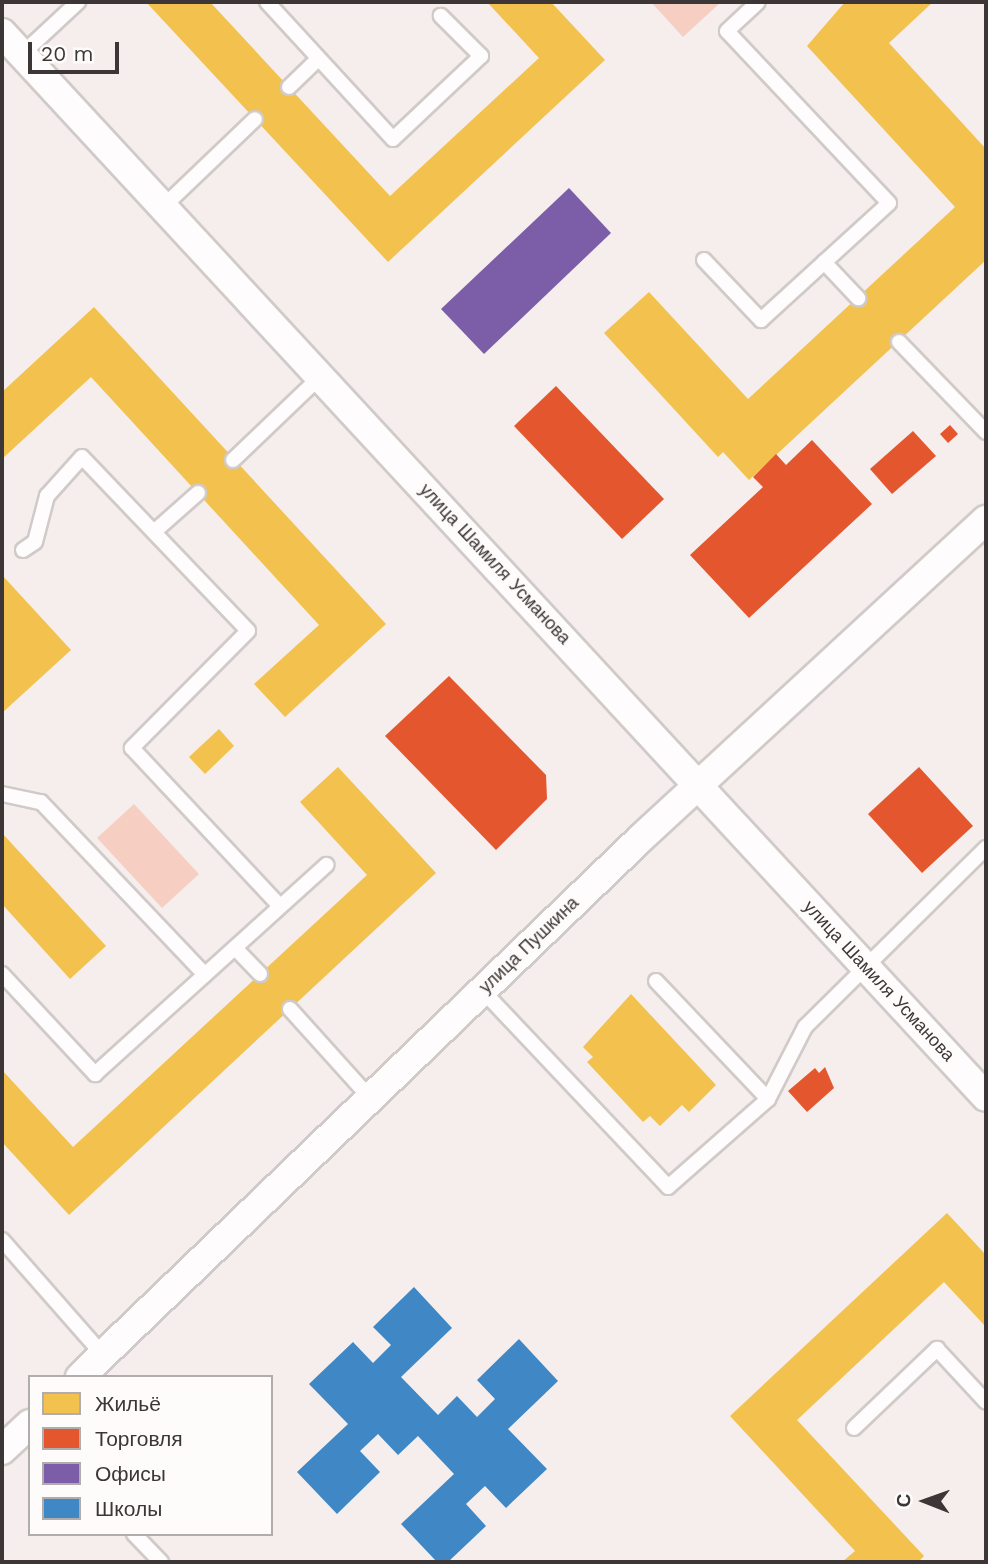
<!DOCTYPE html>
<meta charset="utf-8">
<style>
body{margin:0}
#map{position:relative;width:988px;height:1564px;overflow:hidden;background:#f5eeec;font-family:"Work Sans",sans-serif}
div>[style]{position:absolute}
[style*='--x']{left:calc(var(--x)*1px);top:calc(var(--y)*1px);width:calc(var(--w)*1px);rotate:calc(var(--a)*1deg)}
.green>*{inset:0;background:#f7cec2}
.homes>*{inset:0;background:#f2c14e}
.shops>*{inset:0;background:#e4572e}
.offices>*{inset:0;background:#7b5ea7}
.schools>*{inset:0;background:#3f88c5}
.roads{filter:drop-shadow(2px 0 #d0cac8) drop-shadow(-2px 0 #d0cac8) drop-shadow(0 2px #d0cac8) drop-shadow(0 -2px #d0cac8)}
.service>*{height:14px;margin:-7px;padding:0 7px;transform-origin:7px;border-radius:7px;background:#fefcfc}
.minor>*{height:28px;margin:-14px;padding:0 14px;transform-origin:14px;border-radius:14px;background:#fefcfc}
span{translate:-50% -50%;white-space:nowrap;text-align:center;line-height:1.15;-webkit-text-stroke:7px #fefcfb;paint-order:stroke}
.street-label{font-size:18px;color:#3c3736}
.frame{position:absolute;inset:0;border:4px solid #3c3736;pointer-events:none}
.legend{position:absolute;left:28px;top:1375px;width:245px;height:161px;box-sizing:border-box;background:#fefcfb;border:2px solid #b0adac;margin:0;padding:9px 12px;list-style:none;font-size:21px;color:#3c3736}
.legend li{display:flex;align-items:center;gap:14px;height:35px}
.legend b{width:35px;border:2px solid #b0adac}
.north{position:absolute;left:890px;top:1466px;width:70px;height:70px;-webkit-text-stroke:5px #fefcfb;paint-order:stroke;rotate:271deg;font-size:19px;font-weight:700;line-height:28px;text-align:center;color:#3c3736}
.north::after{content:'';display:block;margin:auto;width:24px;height:32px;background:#3c3736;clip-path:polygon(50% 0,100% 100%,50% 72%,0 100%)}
.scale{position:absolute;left:28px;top:42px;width:91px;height:32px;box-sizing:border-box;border:4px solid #3c3736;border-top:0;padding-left:9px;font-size:21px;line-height:24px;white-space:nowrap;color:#3c3736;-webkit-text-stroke:5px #fefcfb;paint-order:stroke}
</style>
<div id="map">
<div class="green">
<i style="clip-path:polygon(651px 2px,721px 2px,683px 37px)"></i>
<i style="clip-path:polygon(134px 804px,199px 874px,162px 908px,97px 838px)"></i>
</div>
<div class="homes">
<i style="clip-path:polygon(146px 2px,210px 2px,390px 196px,539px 58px,487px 2px,551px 2px,605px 60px,388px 262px)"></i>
<i style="clip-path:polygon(845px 2px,933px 2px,889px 43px,986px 149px,986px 260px,749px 480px,723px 452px,718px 457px,604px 333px,649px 292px,748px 399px,955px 207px,807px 46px)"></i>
<i style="clip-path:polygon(94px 307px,386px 624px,285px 717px,254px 684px,319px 625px,91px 377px,2px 459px,2px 392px)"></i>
<i style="clip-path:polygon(2px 575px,71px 650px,2px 713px)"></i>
<i style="clip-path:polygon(219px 729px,234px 746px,205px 774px,189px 757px)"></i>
<i style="clip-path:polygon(338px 767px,436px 873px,69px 1215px,2px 1142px,2px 1070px,73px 1147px,367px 875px,300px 802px)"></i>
<i style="clip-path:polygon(2px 833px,106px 946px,70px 979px,2px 904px)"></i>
<i style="clip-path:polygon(631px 994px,716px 1085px,689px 1112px,682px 1105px,660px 1126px,650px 1116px,643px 1122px,587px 1062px,593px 1057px,583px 1047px)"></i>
<i style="clip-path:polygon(947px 1213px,986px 1255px,986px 1327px,944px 1282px,797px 1420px,924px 1556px,918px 1562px,842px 1562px,855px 1551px,730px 1416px)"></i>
</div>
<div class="shops">
<i style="clip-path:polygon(556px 386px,664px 499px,622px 539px,514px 426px)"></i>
<i style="clip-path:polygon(950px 425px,958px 434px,948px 443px,940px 434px)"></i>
<i style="clip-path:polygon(913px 431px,936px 456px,892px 494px,870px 469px)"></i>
<i style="clip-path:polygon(812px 440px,872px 504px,749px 618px,690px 555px,763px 487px,753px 477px,776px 454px,786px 465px)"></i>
<i style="clip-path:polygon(449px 676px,546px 775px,547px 799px,496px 850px,385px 736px)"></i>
<i style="clip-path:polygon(919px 767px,973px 826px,922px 873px,868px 814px)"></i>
<i style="clip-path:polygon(825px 1067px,834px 1088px,807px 1112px,788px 1091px,815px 1068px,819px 1073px)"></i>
</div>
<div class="offices">
<i style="clip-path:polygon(569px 188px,611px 233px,484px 354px,441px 309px)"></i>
</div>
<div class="schools">
<i style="clip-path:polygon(414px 1287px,452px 1328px,401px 1377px,438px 1415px,457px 1396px,477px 1417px,495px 1399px,477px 1380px,519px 1339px,558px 1381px,508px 1429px,547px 1469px,506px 1508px,485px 1486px,466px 1504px,486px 1526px,448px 1562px,437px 1562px,401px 1524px,454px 1474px,418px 1436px,398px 1455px,378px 1434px,360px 1451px,380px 1472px,337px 1514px,297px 1472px,348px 1424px,309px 1384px,353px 1342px,373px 1363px,391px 1345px,373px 1327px)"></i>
</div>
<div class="roads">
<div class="service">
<i style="--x:267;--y:2;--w:186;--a:47.4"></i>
<i style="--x:393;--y:139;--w:121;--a:-43.3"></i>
<i style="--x:481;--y:56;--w:57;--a:-135"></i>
<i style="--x:21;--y:55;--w:78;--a:-42.9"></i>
<i style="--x:289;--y:87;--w:40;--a:-44"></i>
<i style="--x:163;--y:207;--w:127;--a:-43.7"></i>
<i style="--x:704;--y:260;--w:83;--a:46.5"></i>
<i style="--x:761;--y:320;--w:173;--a:-42.4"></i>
<i style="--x:889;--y:203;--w:236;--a:-133.3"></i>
<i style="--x:727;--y:31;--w:42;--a:-43.1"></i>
<i style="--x:824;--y:262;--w:50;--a:46.6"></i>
<i style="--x:899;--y:342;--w:125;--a:46"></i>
<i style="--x:233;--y:460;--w:120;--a:-43.7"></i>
<i style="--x:156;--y:530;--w:56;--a:-41.4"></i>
<i style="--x:23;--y:550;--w:14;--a:-34"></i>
<i style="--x:35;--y:542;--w:48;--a:-75.4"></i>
<i style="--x:47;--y:496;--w:52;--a:-48.1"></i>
<i style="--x:82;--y:457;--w:240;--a:46.3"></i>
<i style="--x:248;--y:631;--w:165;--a:134.8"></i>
<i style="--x:132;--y:748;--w:216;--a:46.9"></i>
<i style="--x:2;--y:794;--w:40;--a:12"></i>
<i style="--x:41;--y:802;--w:238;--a:46.5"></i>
<i style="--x:235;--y:948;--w:36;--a:46"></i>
<i style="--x:2;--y:974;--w:137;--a:47.1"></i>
<i style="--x:95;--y:1074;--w:312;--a:-42.1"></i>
<i style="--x:656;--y:981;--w:163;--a:46.5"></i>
<i style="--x:482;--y:990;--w:271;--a:46.6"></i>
<i style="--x:668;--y:1187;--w:133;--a:-41.3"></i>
<i style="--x:768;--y:1099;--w:81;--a:-62.8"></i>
<i style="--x:805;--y:1027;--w:255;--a:-44.7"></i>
<i style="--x:290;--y:1009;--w:121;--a:48"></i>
<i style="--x:2;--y:1240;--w:153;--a:48.7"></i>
<i style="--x:854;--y:1428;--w:115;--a:-43.6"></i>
<i style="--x:937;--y:1349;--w:72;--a:47.2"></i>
<i style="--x:134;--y:1534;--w:39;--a:46"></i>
</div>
<div class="minor">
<i style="--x:2;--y:33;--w:1449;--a:47.24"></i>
<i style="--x:80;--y:1377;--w:778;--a:-43.85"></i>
<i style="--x:641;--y:838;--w:469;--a:-42.7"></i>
<i style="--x:2;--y:1450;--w:38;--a:-43"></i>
</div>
</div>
<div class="street-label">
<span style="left:495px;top:564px;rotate:47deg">улица Шамиля Усманова</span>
<span style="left:529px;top:945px;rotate:-44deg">улица Пушкина</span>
<span style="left:879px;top:981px;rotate:47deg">улица Шамиля Усманова</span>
</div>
<div class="frame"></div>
<ul class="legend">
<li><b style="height:19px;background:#f2c14e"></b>Жильё</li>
<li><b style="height:19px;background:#e4572e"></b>Торговля</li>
<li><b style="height:19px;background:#7b5ea7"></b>Офисы</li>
<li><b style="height:19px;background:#3f88c5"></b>Школы</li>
</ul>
<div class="north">С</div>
<div class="scale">20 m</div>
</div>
